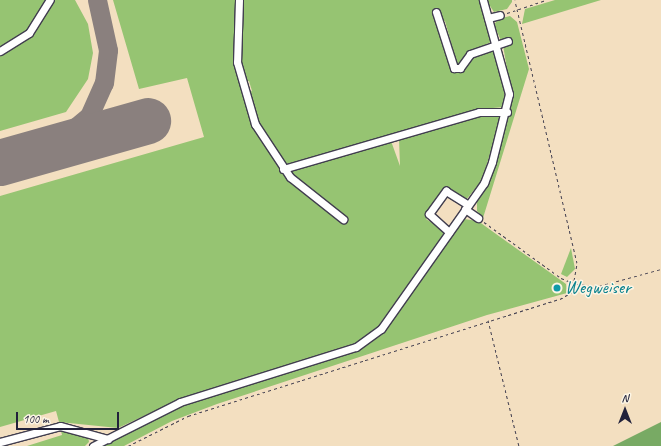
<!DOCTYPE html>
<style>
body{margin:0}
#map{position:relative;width:661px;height:446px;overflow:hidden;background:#f3dfc0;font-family:Caveat,sans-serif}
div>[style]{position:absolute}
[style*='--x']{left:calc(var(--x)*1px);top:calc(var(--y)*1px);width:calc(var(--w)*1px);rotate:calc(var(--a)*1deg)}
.green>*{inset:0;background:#96c472}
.forest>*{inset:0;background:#78aa64}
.taxiway>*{height:19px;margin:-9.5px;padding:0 9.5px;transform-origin:9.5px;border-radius:9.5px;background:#8a807e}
.runway>*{height:46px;margin:-23px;padding:0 23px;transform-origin:23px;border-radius:23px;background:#8a807e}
.path>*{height:1px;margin-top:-0.5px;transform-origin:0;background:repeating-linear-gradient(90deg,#413e4f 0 3px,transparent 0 6px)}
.roads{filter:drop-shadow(1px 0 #413e4f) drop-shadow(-1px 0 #413e4f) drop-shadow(0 1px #413e4f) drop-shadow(0 -1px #413e4f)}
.minor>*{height:7px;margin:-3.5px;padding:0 3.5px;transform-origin:3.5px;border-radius:3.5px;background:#fff}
.dots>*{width:11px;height:11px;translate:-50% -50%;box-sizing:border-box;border:2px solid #fcf5e5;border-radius:50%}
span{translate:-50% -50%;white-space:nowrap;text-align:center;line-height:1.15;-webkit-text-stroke:3px #fcf5e5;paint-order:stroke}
.culture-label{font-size:19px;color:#0d838f}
.left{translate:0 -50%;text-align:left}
.north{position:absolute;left:605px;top:390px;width:40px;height:40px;-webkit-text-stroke:3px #fcf5e5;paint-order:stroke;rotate:0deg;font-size:11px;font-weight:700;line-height:16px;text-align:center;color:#22223b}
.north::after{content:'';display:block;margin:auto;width:14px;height:18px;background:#22223b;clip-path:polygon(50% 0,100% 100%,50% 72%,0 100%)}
.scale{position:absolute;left:16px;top:412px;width:103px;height:18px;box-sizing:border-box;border:2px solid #22223b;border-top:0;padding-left:5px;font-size:12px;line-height:14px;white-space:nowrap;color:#22223b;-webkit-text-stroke:3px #fcf5e5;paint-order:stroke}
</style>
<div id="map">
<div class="green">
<i style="clip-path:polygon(0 0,47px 0,27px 33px,0 49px)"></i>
<i style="clip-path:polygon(51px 0,75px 0,88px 24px,93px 53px,88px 79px,66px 112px,0 131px,0 53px,26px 39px)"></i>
<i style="clip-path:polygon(113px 0,238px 0,235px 48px,261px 139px,303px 192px,329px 212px,337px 212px,337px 209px,287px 171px,391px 141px,400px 166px,399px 139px,481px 113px,502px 115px,482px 180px,466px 200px,444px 188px,426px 219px,443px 230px,443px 235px,377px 328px,359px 342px,187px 396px,118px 428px,59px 422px,56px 411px,0 427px,0 196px,204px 137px,187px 78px,139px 89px)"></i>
<i style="clip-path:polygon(240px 0,480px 0,491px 42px,468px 53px,457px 67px,453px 65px,449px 52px,453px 50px,445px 21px,441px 21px,438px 10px,434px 12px,453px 69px,462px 69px,472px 54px,489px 49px,495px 53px,504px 88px,504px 107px,482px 109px,283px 165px,260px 131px,245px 94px,252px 91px,249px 81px,243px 83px,239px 60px)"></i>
<i style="clip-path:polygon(486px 0,512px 0,512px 2px,507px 9px,494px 12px)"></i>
<i style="clip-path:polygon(555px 0,601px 0,522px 24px,525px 9px)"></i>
<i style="clip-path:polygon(510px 16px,517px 22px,529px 69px,483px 218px,477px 211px,477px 199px,492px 174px,512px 99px,503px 45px,494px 25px,498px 19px)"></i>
<i style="clip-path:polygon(464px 219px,478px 221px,566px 284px,567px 293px,487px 315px,217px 404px,172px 421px,124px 446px,100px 446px,180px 406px,372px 342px)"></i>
<i style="clip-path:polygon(571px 248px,575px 269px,567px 277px,561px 274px)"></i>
<i style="clip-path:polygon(65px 430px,88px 436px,89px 442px,85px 446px,27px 446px,62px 435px,61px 431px)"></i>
</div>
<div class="forest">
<i style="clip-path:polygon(661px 422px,661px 446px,613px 446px)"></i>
</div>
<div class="taxiway">
<i style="--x:49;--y:149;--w:52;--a:-39.5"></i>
<i style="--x:89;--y:116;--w:36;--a:-66"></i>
<i style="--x:104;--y:83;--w:33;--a:-83"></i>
<i style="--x:108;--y:50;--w:51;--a:-102.4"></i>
</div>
<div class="runway">
<i style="--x:0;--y:163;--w:154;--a:-15.8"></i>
</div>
<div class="path">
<i style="--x:507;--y:13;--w:41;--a:-18.4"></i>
<i style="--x:484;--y:222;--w:95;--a:36"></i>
<i style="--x:561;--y:278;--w:16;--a:22"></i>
<i style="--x:576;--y:284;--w:23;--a:5"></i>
<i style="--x:599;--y:286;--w:64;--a:-15.3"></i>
<i style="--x:488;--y:320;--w:130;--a:76.2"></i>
<i style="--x:128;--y:446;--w:67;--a:-26.6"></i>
<i style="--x:188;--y:416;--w:390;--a:-17.5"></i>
<i style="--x:560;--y:299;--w:14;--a:-30"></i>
<i style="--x:572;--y:292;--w:29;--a:-80"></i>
<i style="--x:577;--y:263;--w:270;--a:-103.3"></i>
</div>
<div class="roads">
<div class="minor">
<i style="--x:239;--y:0;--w:62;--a:91.8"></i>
<i style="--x:237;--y:62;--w:65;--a:73.8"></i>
<i style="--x:255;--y:124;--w:64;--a:56.6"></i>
<i style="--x:290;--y:177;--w:68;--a:38.4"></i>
<i style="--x:436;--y:12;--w:59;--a:72.2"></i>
<i style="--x:454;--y:68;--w:6;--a:0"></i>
<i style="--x:460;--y:68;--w:17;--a:-54"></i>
<i style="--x:470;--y:54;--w:40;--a:-18.9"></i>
<i style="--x:488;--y:18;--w:12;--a:-14"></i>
<i style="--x:0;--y:51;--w:34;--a:-32"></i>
<i style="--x:29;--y:33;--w:39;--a:-58"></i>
<i style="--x:283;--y:169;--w:204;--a:-16.2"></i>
<i style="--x:479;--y:112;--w:28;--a:0"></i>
<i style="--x:465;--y:209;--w:16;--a:35"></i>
<i style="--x:449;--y:232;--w:27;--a:-138"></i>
<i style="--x:429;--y:214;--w:29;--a:-54"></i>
<i style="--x:446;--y:191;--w:26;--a:32"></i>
<i style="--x:0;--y:442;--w:62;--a:-14.9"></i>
<i style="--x:60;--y:426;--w:50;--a:15.2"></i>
<i style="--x:93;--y:446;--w:97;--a:-26.8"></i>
<i style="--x:180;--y:402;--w:184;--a:-17.4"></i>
<i style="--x:356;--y:347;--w:31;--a:-36"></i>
<i style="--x:381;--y:329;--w:179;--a:-54.8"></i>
<i style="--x:484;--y:183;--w:22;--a:-69"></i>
<i style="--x:492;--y:162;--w:70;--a:-76"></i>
<i style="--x:509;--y:94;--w:98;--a:-105.5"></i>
</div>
</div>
<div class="dots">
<i style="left:557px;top:288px;background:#0f9aa8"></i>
</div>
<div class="culture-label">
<span class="left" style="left:565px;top:288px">Wegweiser</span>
</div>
<div class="north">N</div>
<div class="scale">100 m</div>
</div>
